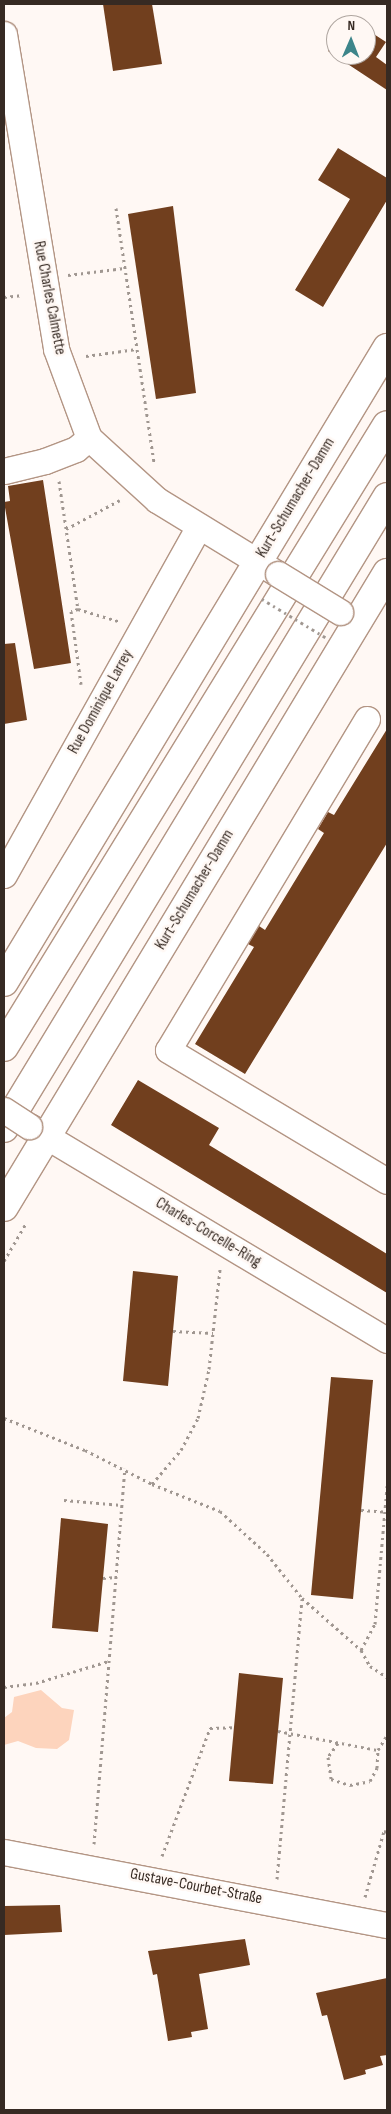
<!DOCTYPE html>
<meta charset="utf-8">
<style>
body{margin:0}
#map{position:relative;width:391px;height:2114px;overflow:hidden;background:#fff8f4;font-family:"Sofia Sans Condensed",sans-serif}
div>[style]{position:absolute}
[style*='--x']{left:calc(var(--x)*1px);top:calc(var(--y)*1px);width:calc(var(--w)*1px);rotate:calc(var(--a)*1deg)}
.green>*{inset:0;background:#fdd4bd}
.building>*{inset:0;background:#713f1e}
.path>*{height:3px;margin-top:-1.5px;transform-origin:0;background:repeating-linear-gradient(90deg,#a09791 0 2.5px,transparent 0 6.5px)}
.roads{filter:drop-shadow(1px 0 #b39584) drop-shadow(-1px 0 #b39584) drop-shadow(0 1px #b39584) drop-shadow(0 -1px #b39584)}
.minor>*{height:25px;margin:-12.5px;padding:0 12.5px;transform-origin:12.5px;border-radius:12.5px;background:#fff}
.major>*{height:28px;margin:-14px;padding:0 14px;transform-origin:14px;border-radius:14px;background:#fff}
.highway>*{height:28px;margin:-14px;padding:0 14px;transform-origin:14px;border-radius:14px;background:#fff}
.path-bridge>*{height:3px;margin-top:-1.5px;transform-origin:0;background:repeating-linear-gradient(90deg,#a09791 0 2.5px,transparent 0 6.5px)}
.bridges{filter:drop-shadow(1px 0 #b39584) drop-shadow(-1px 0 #b39584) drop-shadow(0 1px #b39584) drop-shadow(0 -1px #b39584)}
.minor-bridge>*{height:25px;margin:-12.5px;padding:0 12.5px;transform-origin:12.5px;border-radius:12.5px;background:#fff}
span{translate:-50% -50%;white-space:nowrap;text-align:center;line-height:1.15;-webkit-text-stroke:5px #fff8f4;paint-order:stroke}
.street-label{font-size:16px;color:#362a23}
.frame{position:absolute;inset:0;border:5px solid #362a23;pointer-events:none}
.north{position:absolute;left:326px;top:15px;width:50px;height:50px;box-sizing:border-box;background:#fff8f4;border:1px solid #afa6a0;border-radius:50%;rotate:1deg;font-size:14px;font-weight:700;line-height:20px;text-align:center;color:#362a23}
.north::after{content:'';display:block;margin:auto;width:18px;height:22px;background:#3d858a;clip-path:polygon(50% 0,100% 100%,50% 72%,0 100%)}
</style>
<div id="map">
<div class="green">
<i style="clip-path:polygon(41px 1690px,62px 1708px,74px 1710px,69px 1740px,57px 1749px,36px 1748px,18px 1741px,4px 1745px,4px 1718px,12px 1712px,14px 1697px)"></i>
</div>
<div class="building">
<i style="clip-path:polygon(103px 4px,152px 4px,162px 64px,113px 71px)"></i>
<i style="clip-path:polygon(366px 29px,386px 42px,376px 57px,387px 65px,387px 90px,328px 51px,336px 40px,336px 55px,366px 55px)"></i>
<i style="clip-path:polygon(338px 148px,387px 178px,387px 200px,323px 307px,295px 290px,350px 199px,318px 180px)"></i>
<i style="clip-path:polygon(173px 206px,196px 393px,156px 399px,128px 214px)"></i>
<i style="clip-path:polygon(43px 480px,71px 663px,34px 669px,4px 502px,10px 501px,8px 486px)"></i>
<i style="clip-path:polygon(15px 643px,27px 720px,4px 724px,4px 644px)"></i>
<i style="clip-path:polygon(387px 729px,387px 843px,245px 1074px,195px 1044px,254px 947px,248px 944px,259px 926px,265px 930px,324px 833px,318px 829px,328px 812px,334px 815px)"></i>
<i style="clip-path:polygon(138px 1080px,219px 1128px,209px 1145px,387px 1254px,387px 1293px,111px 1125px)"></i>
<i style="clip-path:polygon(133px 1271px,178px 1276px,168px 1386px,123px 1381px)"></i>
<i style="clip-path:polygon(331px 1377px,373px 1380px,353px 1599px,311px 1595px)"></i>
<i style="clip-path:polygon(61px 1518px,108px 1524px,98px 1632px,52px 1628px)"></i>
<i style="clip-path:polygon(239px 1673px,283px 1678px,273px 1784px,229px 1781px)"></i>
<i style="clip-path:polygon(60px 1905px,62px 1932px,4px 1935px,4px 1906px)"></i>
<i style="clip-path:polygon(245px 1939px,250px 1965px,199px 1974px,208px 2029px,191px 2032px,192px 2037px,168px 2041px,157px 1974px,153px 1975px,148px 1951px)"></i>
<i style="clip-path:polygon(387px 1978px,387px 2055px,380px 2056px,383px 2065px,365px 2070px,366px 2074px,344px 2080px,327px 2015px,322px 2016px,316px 1993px)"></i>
</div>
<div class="path">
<i style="--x:116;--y:208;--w:257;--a:81.5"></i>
<i style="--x:68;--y:275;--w:57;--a:-7"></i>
<i style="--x:4;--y:297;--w:19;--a:-6"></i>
<i style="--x:86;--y:356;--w:51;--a:-7.8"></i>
<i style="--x:59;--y:481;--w:129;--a:81.6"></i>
<i style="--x:78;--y:609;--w:7;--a:164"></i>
<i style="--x:71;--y:611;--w:74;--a:82.2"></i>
<i style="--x:66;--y:529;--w:61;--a:-28.2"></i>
<i style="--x:78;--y:609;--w:42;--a:16.7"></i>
<i style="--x:4;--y:1261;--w:42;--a:-59.7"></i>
<i style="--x:173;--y:1331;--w:40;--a:2.9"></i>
<i style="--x:4;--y:1418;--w:87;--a:21.6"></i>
<i style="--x:85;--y:1450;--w:75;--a:26.9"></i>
<i style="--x:152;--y:1484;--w:73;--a:21.7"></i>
<i style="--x:220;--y:1511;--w:64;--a:42.5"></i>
<i style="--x:267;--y:1554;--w:56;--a:51.5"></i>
<i style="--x:302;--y:1598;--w:79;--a:41.4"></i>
<i style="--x:361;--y:1650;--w:18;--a:61"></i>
<i style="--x:370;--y:1666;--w:20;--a:33"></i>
<i style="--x:152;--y:1484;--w:45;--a:-49.5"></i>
<i style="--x:181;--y:1450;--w:36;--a:-62"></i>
<i style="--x:198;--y:1418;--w:50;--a:-77.3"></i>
<i style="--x:209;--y:1369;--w:101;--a:-83.7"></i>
<i style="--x:64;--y:1500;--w:58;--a:4.9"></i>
<i style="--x:361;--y:1510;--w:26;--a:4"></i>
<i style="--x:103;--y:1578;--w:13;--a:-4"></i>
<i style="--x:361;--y:1650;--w:30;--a:-62"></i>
<i style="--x:375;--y:1624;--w:139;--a:-85"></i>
<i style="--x:4;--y:1687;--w:32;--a:-7"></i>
<i style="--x:36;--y:1683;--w:76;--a:-16.8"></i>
<i style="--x:278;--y:1731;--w:102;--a:10.8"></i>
<i style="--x:378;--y:1750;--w:17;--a:-59"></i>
<i style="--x:338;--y:1743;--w:17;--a:126"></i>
<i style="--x:328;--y:1757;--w:22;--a:82"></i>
<i style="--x:331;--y:1779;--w:20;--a:18"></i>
<i style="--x:350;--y:1785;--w:20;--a:-11"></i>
<i style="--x:370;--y:1781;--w:15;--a:-62"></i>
<i style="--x:377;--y:1768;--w:18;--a:-87"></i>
<i style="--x:94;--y:1844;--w:377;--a:-85.3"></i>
<i style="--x:162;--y:1856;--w:137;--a:-69.4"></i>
<i style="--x:210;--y:1728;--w:24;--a:-2"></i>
<i style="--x:277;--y:1879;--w:281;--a:-84.9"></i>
<i style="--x:365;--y:1897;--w:69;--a:-73.9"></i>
<i style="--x:384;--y:1831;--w:3;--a:18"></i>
</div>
<div class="roads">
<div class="minor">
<i style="--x:4;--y:34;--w:319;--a:80.6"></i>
<i style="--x:56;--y:349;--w:95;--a:69.7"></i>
<i style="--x:89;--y:438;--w:92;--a:42.4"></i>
<i style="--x:157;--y:500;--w:140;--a:31.5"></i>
<i style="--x:4;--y:471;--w:42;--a:-13.7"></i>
<i style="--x:45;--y:461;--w:33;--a:-21"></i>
<i style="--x:76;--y:449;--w:17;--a:-40"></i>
<i style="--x:367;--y:719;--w:386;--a:121"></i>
<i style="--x:168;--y:1050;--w:255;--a:30.9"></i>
<i style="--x:4;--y:875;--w:398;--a:-60.8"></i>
<i style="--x:29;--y:1126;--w:417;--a:30.9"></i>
<i style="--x:4;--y:1852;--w:390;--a:10.8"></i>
</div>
<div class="major">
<i style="--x:4;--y:982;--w:741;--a:-58.86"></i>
<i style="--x:4;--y:1207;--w:741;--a:-58.86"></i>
</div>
<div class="highway">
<i style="--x:4;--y:1047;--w:730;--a:-58.38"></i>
<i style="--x:4;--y:1128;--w:738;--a:-58.74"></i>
</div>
</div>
<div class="path-bridge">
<i style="--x:262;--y:599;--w:74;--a:31.1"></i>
</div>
<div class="bridges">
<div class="minor-bridge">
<i style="--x:278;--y:574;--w:73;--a:31.5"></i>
<i style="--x:4;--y:1110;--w:30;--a:33"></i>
</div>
</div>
<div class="street-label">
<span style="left:49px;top:298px;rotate:79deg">Rue Charles Calmette</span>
<span style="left:296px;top:498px;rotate:-59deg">Kurt-Schumacher-Damm</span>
<span style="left:101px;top:702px;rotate:-61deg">Rue Dominique Larrey</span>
<span style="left:195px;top:890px;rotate:-59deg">Kurt-Schumacher-Damm</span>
<span style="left:208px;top:1233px;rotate:31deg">Charles-Corcelle-Ring</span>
<span style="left:196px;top:1887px;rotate:11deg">Gustave-Courbet-Straße</span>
</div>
<div class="frame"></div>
<div class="north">N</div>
</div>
